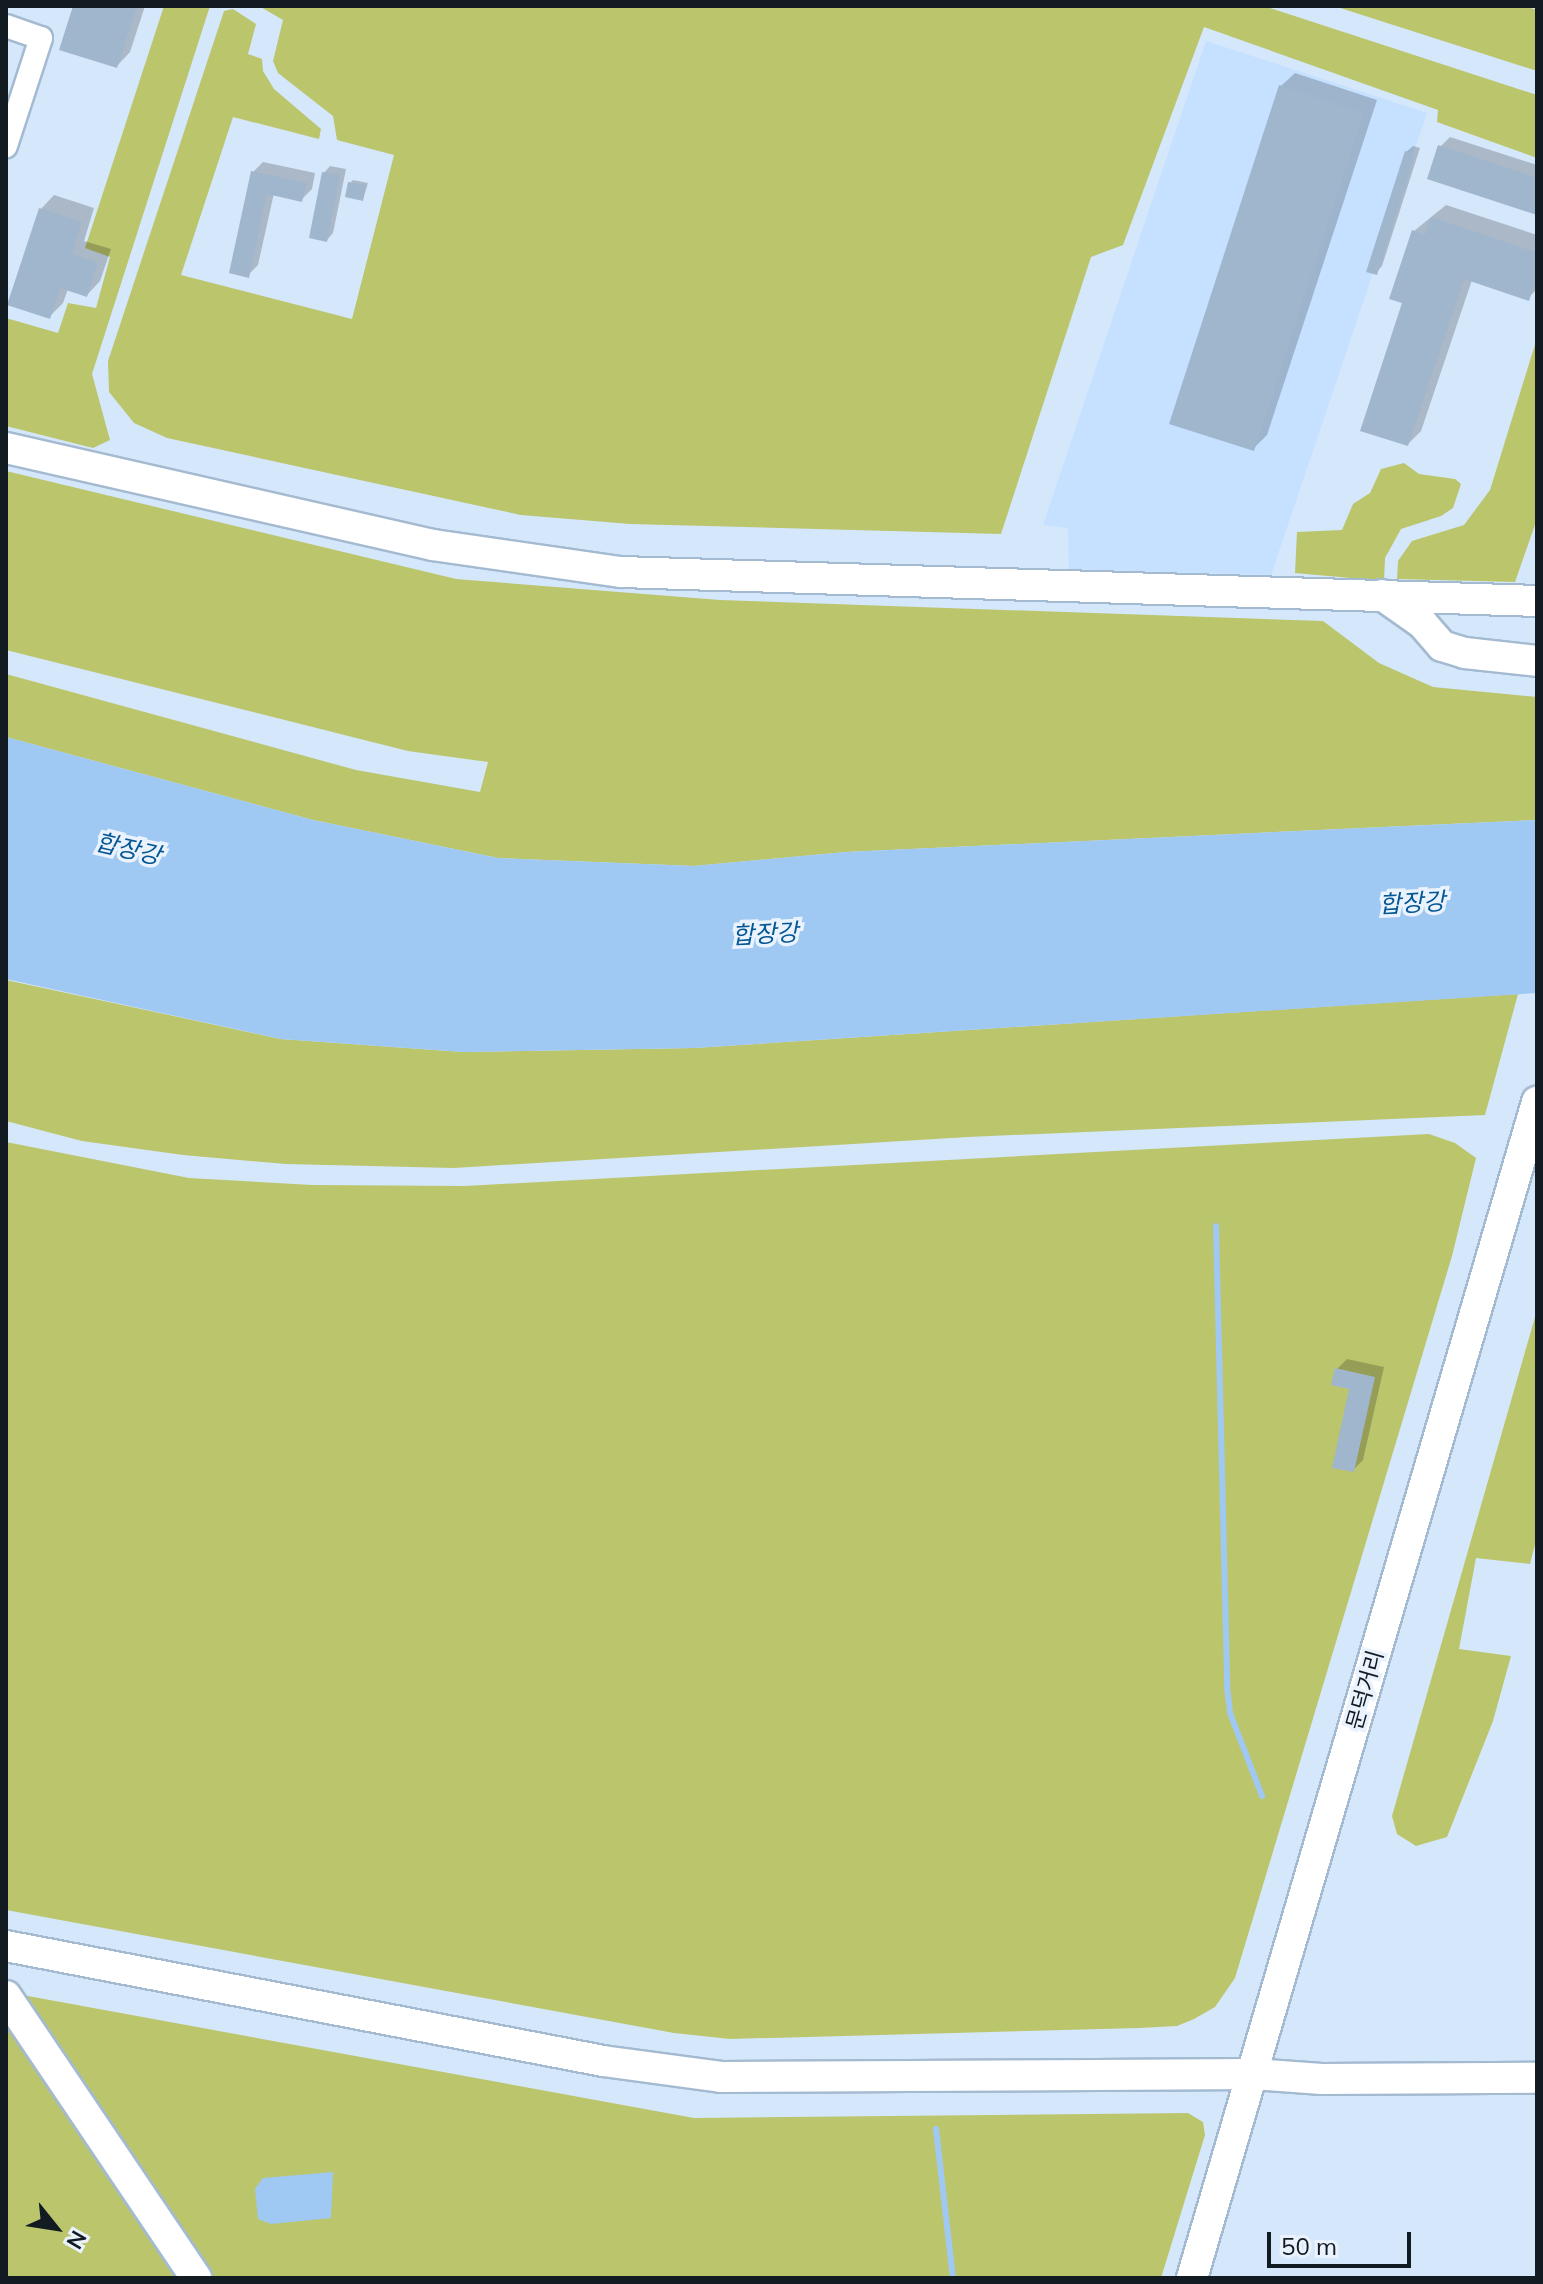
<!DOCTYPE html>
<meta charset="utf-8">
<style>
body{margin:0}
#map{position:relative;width:1543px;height:2284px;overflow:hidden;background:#d5e7fa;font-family:Mulish,"Noto Sans KR",sans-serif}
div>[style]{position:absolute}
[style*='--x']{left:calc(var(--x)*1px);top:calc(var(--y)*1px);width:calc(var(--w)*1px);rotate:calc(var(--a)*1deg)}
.built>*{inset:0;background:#c5e1ff}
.green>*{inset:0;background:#bbc56c}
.water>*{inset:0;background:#9fc8f2}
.shadow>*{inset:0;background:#0003}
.stream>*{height:6px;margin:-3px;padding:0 3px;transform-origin:3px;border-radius:3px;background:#9fc8f2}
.building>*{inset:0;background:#a0b6cd}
.roads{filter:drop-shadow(2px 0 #a4bad1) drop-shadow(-2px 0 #a4bad1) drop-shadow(0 2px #a4bad1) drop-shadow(0 -2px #a4bad1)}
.street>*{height:22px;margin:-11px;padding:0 11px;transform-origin:11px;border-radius:11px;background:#fff}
.secondary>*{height:30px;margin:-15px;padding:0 15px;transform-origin:15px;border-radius:15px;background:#fff}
span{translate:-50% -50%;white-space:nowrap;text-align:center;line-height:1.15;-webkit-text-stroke:7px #eaf3fd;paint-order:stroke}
.street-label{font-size:22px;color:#121a22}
.water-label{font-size:24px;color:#045694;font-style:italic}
.frame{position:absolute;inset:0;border:8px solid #121a22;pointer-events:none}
.north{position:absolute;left:16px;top:2188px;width:80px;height:80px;-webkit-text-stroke:6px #eaf3fd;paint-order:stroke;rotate:120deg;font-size:22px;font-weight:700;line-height:32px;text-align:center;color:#121a22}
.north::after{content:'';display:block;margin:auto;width:28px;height:36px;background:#121a22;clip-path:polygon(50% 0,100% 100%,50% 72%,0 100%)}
.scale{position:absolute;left:1267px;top:2232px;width:144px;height:36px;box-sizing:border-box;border:4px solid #121a22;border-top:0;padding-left:10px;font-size:24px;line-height:28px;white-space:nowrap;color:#121a22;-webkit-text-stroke:6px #eaf3fd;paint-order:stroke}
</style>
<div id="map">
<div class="built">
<i style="clip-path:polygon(1206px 41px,1427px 113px,1271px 575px,1069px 569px,1068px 528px,1043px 525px)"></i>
</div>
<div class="green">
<i style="clip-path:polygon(164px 6px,210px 6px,92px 374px,110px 440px,93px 448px,6px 426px,6px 318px,58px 333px,68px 303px,96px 308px,110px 257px,85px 248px)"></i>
<i style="clip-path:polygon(259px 6px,1264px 6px,1537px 95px,1537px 158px,1437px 122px,1438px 110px,1204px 27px,1123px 245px,1091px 257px,1001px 534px,630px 524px,521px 515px,167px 438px,134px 423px,109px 392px,108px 361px,224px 11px,233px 9px,256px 24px,248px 54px,262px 59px,263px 71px,274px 89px,321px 129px,319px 139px,233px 117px,181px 275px,352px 319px,394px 155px,337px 140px,333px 116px,278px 73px,273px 61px,283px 20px)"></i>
<i style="clip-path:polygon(1334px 6px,1524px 6px,1537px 10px,1537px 71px)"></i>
<i style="clip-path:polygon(1537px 338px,1537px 519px,1515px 582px,1397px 579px,1398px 561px,1412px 541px,1464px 525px,1490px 490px)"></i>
<i style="clip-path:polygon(1404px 463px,1419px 474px,1455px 479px,1461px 484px,1453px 508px,1441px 516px,1401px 529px,1385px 558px,1384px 581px,1295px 573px,1297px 532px,1342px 530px,1353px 504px,1370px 493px,1381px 469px)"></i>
<i style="clip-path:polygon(6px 471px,456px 579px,720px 600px,1323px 621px,1379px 663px,1433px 687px,1537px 697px,1537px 820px,846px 852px,694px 866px,498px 858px,313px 820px,6px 737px,6px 674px,356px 770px,480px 792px,488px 762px,408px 751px,6px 650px)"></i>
<i style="clip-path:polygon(6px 980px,281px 1039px,463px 1052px,694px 1048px,1518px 994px,1485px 1115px,968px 1137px,454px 1168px,286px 1164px,183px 1155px,82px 1141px,6px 1121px)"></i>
<i style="clip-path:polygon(1429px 1134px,1455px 1143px,1476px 1158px,1452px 1256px,1235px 1978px,1215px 2007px,1194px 2019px,1177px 2026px,1139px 2028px,730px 2039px,674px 2033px,6px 1910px,6px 1142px,189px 1178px,312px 1185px,465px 1186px)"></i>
<i style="clip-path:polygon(1537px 1310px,1537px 1537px,1530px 1564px,1476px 1558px,1459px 1649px,1511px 1656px,1493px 1721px,1447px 1837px,1416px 1846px,1397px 1834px,1392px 1816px)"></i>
<i style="clip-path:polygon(6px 1992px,694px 2118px,1188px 2113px,1203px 2122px,1205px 2135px,1161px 2278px,6px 2278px)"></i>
</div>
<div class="water">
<i style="clip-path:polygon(6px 737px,313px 820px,498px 858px,694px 866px,846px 852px,1537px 820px,1537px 993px,694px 1048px,463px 1052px,281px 1039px,6px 979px)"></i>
<i style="clip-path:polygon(333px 2172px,331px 2218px,271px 2224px,258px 2219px,255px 2189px,263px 2178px)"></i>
</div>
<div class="shadow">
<i style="clip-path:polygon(75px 6px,145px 6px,130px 52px,117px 66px)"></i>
<i style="clip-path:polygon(1295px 73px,1377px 100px,1267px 435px,1253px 449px,1281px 86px)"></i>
<i style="clip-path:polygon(1450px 137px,1537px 165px,1537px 213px,1440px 147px)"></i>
<i style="clip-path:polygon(1413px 146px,1420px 148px,1382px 266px,1376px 273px,1406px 152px)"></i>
<i style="clip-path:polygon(263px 162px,315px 173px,312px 189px,302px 199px,274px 193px,258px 265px,248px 275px,253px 172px)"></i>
<i style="clip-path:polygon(330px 166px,346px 169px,333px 233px,327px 240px,324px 173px)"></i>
<i style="clip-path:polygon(353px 180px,368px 183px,363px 199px,350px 183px)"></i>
<i style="clip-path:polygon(54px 195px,94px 208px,84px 241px,111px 249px,100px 281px,87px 295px,68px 289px,63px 303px,50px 316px,41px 209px)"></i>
<i style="clip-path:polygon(1446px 205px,1537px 235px,1537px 289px,1528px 298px,1472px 280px,1421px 431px,1408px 444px,1405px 302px,1414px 231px)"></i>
<i style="clip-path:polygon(1347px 1359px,1384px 1367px,1363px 1460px,1353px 1470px,1352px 1388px,1337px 1369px)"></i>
</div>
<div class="stream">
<i style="--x:1216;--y:1226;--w:461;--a:88.6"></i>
<i style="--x:1227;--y:1687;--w:26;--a:83"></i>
<i style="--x:1230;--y:1713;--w:89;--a:68.9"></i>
<i style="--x:936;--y:2129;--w:150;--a:83.5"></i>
</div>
<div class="building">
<i style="clip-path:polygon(73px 6px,137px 6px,117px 68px,59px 50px)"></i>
<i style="clip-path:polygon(1279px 85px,1364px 113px,1254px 451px,1169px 424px)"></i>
<i style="clip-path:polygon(1438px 145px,1537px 178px,1537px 215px,1427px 179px)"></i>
<i style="clip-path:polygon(1405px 151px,1415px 155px,1377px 275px,1366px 272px)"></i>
<i style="clip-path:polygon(251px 171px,307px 183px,302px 202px,267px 194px,249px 278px,229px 273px)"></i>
<i style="clip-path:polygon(322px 172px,340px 175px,327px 242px,309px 238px)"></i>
<i style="clip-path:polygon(348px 182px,366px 185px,363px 201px,345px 197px)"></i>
<i style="clip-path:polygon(39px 208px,82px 222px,72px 254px,98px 263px,87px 297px,60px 288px,50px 319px,7px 305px)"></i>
<i style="clip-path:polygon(1431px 217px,1537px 253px,1537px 275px,1529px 301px,1464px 279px,1408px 446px,1360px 431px,1402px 303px,1389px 299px,1412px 230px,1425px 235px)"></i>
<i style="clip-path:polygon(1335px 1368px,1375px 1377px,1354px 1472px,1332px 1468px,1349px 1389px,1331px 1385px)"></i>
</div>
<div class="roads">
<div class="street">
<i style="--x:6;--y:26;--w:37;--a:19"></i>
<i style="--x:41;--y:38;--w:114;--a:108"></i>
</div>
<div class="secondary">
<i style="--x:6;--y:448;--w:438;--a:12.8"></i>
<i style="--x:433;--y:545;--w:190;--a:8.2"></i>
<i style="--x:621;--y:572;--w:916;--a:1.81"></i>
<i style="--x:1382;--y:595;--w:49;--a:35"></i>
<i style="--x:1422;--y:623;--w:30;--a:49"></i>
<i style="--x:1442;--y:646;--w:24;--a:17"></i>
<i style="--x:1465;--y:653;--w:72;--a:6.3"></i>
<i style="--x:6;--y:1946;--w:608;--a:10.9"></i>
<i style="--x:603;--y:2061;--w:119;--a:7.7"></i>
<i style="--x:721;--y:2077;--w:532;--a:-0.32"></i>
<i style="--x:1253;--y:2074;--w:69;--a:4.1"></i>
<i style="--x:1322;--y:2079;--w:215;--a:-0.3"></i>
<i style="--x:6;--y:1996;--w:340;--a:56"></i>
<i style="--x:1192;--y:2278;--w:1226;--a:-73.65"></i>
</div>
</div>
<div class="street-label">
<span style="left:1365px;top:1690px;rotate:-74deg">문덕거리</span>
</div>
<div class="water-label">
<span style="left:128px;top:849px;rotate:13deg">합장강</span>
<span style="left:1412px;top:903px;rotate:-3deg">합장강</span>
<span style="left:765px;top:934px;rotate:-3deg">합장강</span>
</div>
<div class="frame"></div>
<div class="north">N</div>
<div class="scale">50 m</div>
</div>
